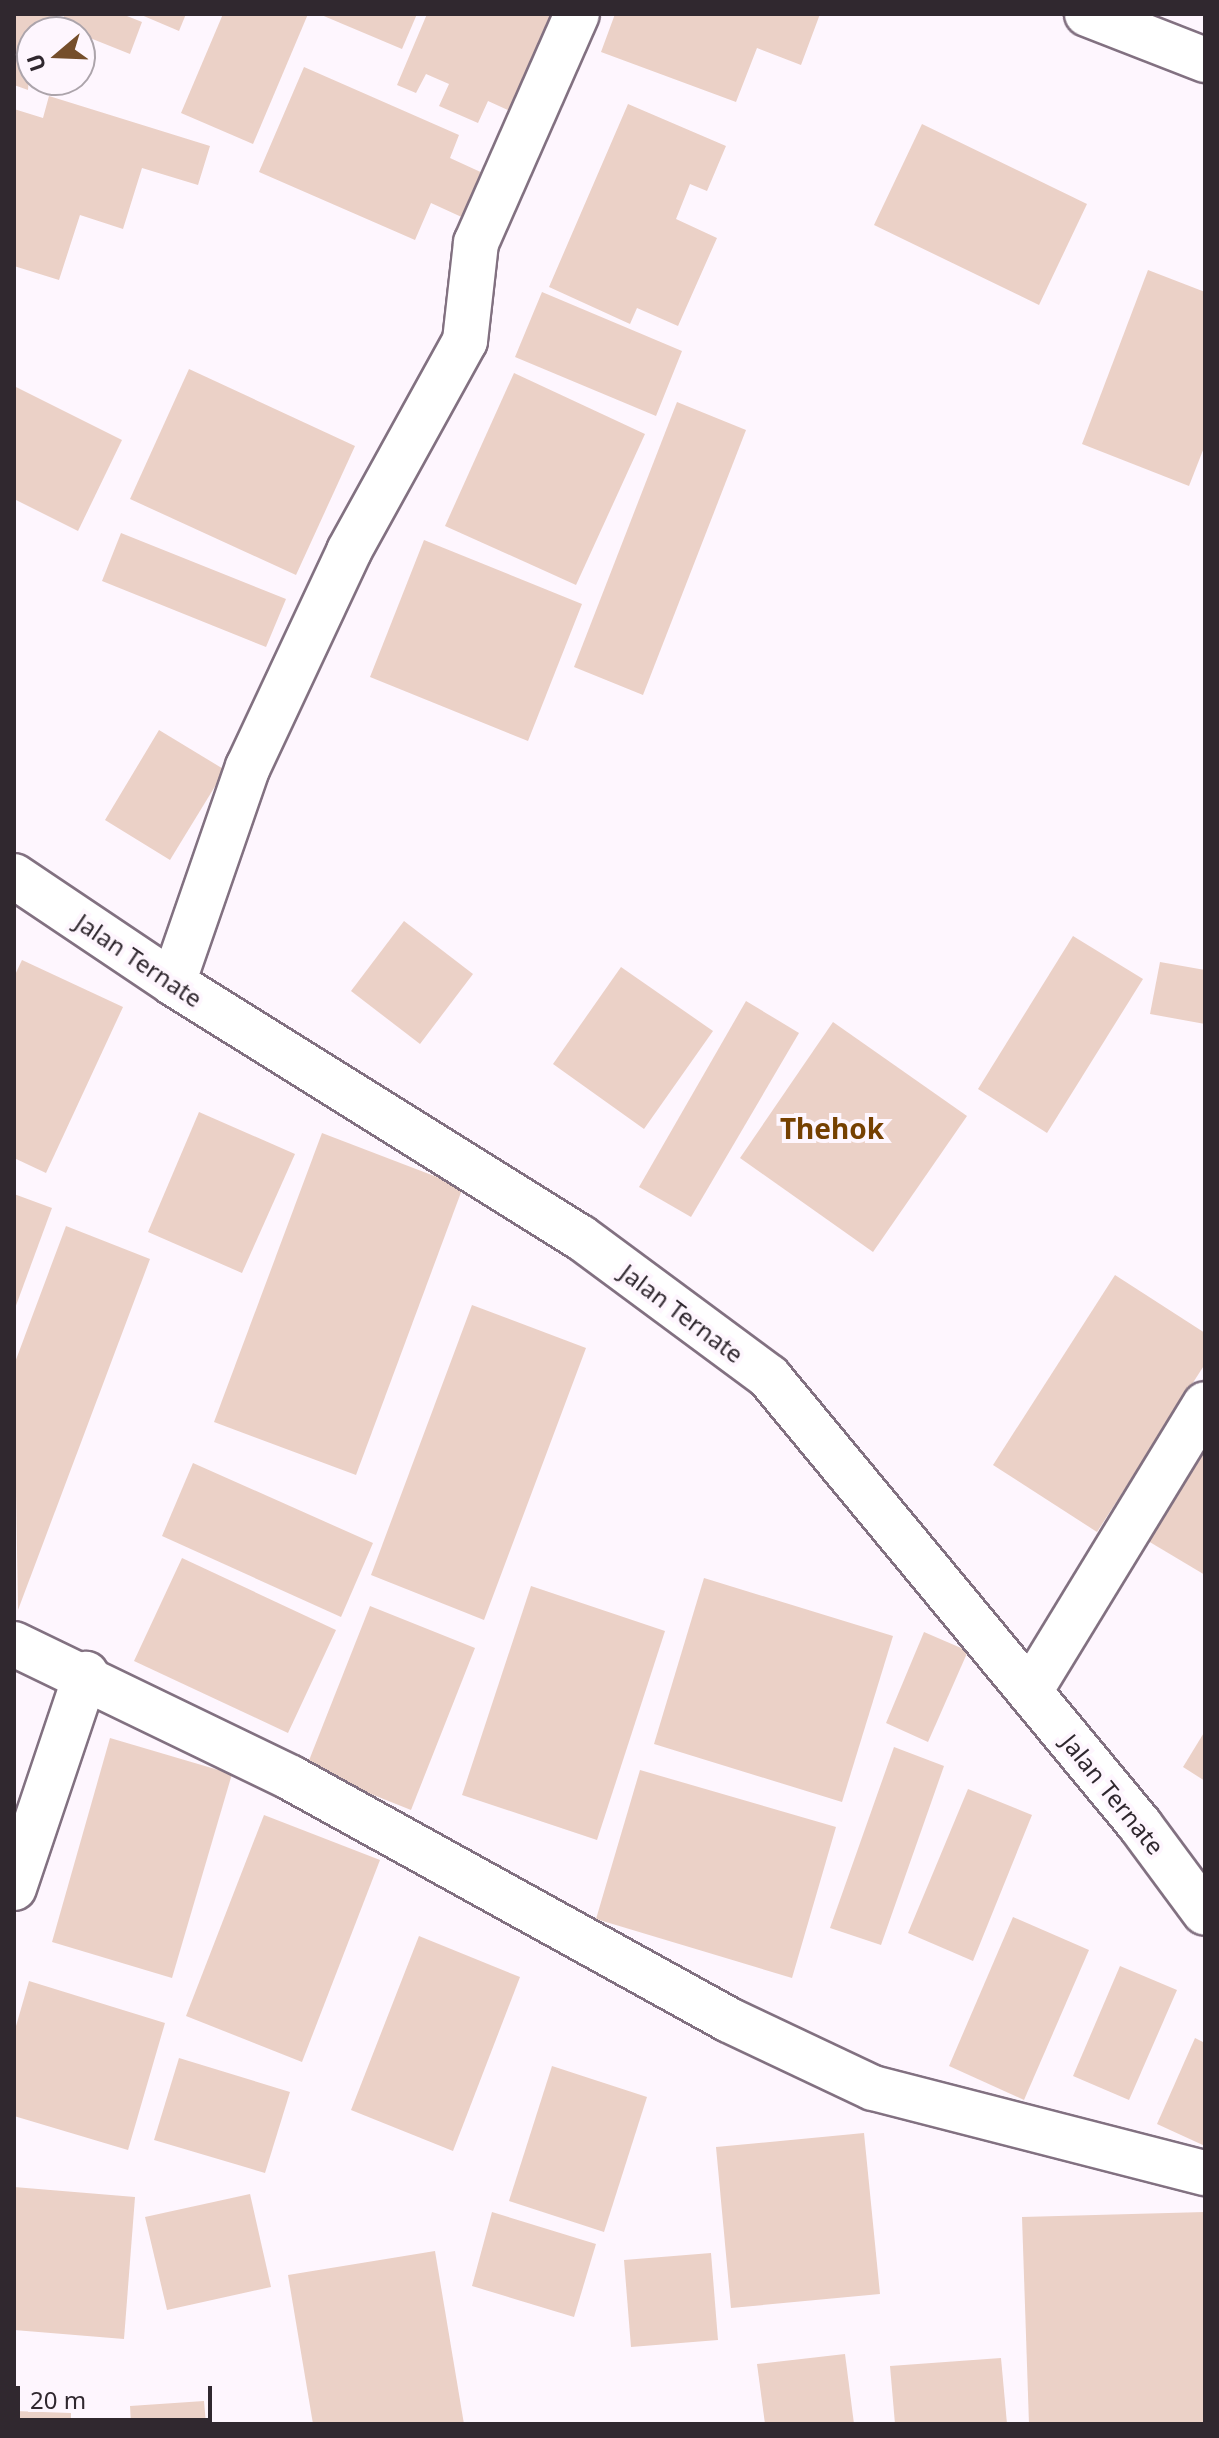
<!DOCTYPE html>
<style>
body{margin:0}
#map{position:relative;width:1219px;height:2438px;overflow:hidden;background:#fef6fe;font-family:"Noto Sans",sans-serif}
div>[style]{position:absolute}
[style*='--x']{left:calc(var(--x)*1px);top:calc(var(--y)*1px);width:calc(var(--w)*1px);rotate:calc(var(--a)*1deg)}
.building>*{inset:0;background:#ebd1c7}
.roads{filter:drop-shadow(2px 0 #827181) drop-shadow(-2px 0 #827181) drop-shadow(0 2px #827181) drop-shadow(0 -2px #827181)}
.minor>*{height:44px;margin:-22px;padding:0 22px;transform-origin:22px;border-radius:22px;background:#fff}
.tertiary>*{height:44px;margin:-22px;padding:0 22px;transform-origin:22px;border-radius:22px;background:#fff}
span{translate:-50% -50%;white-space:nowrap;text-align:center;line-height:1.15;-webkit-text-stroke:8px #fef6fe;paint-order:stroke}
.street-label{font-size:24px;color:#30282f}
.quarter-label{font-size:28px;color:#754000;font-weight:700}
.frame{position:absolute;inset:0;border:16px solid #30282f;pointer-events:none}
.north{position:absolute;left:16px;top:16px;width:80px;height:80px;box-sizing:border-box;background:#fef6fe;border:2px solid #aca4ab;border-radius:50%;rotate:251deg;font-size:22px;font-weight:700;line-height:32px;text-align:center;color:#30282f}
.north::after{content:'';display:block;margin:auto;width:28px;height:36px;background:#754e2b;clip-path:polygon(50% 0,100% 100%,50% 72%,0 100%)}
.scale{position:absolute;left:16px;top:2386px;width:196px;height:36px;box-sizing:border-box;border:4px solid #30282f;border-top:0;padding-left:10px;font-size:24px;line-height:28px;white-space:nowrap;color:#30282f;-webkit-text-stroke:6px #fef6fe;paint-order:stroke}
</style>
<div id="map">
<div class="building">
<i style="clip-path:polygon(14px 14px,56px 14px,50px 32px,32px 32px,28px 90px,14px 85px)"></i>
<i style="clip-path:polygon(65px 14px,122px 14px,142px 22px,130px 54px,60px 26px)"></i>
<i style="clip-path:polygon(139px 14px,186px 14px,179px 31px)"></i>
<i style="clip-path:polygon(223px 14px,308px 14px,253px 144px,181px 113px)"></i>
<i style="clip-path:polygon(319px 14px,417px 14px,402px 49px)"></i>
<i style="clip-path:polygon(427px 14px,562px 14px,519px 115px,488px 101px,478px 123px,439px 106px,449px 84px,426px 74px,416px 93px,397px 85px)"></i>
<i style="clip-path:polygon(615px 14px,820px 14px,801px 65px,757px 48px,736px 102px,601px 52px)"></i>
<i style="clip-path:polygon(304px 67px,459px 135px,450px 158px,498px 180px,479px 225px,431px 203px,415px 240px,259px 172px)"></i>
<i style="clip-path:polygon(49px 96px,210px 146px,198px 185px,142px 168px,123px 229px,80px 215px,59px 280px,14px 266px,14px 109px,43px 118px)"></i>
<i style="clip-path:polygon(628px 104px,726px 146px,707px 191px,690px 184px,676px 219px,717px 238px,678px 326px,637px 308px,630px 324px,549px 287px)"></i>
<i style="clip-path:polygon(922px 124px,1087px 204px,1039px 305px,874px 225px)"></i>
<i style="clip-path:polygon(1148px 270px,1205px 292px,1205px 445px,1189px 486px,1082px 444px)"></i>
<i style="clip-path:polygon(542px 292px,682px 351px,656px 416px,515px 357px)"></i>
<i style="clip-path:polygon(189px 369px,355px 446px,296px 575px,130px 499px)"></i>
<i style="clip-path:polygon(514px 373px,645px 434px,576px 585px,445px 526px)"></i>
<i style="clip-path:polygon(14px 386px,122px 440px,78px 531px,14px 499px)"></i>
<i style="clip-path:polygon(677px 402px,746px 430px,643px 695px,574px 667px)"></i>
<i style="clip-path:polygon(121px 533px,286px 599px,266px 647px,102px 581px)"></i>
<i style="clip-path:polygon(424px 540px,582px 604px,528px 741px,370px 677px)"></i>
<i style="clip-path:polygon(159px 730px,225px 770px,170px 860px,105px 820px)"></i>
<i style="clip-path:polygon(404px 921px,473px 974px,420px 1044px,351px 991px)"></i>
<i style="clip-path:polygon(1073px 936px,1143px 979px,1047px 1133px,978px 1089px)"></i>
<i style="clip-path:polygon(22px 960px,123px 1007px,46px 1173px,14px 1158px,14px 977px)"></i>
<i style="clip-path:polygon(1160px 962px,1205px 970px,1205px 1024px,1150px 1014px)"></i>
<i style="clip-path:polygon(621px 967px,713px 1031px,644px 1129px,553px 1064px)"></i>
<i style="clip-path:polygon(746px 1001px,799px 1033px,691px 1217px,639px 1187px)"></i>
<i style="clip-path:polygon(833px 1022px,967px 1116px,873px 1252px,740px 1158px)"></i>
<i style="clip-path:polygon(199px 1112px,295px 1154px,242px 1273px,148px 1232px)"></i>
<i style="clip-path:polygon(322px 1133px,463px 1187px,356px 1475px,214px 1422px)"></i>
<i style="clip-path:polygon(14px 1194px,52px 1208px,14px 1311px)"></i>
<i style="clip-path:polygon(66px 1226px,150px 1259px,18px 1610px,14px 1365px)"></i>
<i style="clip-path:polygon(1115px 1275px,1205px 1333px,1205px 1364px,1097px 1532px,993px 1465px)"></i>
<i style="clip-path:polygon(472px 1305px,586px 1348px,484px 1620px,371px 1575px)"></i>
<i style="clip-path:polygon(1205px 1433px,1205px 1575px,1143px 1538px)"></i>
<i style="clip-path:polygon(193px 1463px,373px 1543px,341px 1617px,162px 1536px)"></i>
<i style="clip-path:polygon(182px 1558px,336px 1630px,288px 1733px,134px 1661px)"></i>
<i style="clip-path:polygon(704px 1578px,893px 1636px,842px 1802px,654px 1744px)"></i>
<i style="clip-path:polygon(531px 1586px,665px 1631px,597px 1840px,462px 1795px)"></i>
<i style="clip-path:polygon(370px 1606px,475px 1648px,411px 1810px,306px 1768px)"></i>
<i style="clip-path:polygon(924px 1632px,968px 1651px,928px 1742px,886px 1723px)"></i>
<i style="clip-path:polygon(1205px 1731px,1205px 1781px,1183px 1767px)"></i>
<i style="clip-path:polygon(110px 1738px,232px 1774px,172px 1978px,52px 1942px)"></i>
<i style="clip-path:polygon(894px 1747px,944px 1766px,881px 1945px,830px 1928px)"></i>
<i style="clip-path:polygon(640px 1770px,836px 1827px,792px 1978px,596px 1919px)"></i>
<i style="clip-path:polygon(968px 1789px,1032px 1815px,973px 1961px,908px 1933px)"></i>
<i style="clip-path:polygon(264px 1815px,380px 1860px,302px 2062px,186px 2016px)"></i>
<i style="clip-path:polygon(1013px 1917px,1089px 1950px,1024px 2100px,949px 2066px)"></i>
<i style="clip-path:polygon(419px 1936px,520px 1977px,453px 2151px,351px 2110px)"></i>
<i style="clip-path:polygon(1120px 1966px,1177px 1990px,1129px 2100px,1073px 2076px)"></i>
<i style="clip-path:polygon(29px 1981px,165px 2023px,128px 2150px,14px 2116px,14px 2033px)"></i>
<i style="clip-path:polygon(1195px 2038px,1205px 2043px,1205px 2146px,1157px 2124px)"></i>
<i style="clip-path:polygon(179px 2058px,290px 2092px,265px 2173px,154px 2140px)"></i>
<i style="clip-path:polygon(552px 2066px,647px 2097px,604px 2232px,509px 2201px)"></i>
<i style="clip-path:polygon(864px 2133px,880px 2294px,731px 2308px,716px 2147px)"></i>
<i style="clip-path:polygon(14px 2187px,135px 2197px,124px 2339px,14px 2330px)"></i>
<i style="clip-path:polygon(250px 2194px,271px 2287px,167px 2310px,145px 2217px)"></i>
<i style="clip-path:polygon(492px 2212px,596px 2244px,574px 2317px,472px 2286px)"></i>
<i style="clip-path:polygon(1205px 2212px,1205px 2424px,1029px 2424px,1022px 2217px)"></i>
<i style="clip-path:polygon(435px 2251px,464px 2424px,313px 2424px,288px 2275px)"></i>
<i style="clip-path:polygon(711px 2253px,718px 2340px,631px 2347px,624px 2260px)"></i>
<i style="clip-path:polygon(845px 2354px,854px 2424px,765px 2424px,757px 2364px)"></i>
<i style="clip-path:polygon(1001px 2358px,1007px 2424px,895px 2424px,890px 2366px)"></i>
<i style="clip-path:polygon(204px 2401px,206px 2424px,131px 2424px,130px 2406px)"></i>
<i style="clip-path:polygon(14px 2411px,71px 2413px,71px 2424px,14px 2424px)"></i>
</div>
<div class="roads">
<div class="minor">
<i style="--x:1087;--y:14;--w:127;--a:21.3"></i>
<i style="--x:173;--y:983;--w:229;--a:-70.9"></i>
<i style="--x:248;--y:767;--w:238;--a:-64.9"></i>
<i style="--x:349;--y:551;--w:240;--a:-61.1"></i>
<i style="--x:465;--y:341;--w:99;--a:-83.6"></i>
<i style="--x:476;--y:243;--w:250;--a:-66.2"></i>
<i style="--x:14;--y:1644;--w:308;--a:25.8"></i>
<i style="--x:291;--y:1778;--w:500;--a:28.92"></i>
<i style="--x:729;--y:2020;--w:159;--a:25.3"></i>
<i style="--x:873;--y:2088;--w:343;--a:14.4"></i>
<i style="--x:1030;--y:1691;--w:336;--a:-58.6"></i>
<i style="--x:14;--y:1888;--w:226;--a:-71.4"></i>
</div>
<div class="tertiary">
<i style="--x:14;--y:876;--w:192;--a:33.9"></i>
<i style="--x:173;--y:983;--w:480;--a:32"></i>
<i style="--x:580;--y:1237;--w:235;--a:36.5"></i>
<i style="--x:769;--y:1377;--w:582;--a:50.37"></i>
<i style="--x:1140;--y:1825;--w:109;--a:53.5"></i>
</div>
</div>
<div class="street-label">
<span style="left:139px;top:960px;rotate:34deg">Jalan Ternate</span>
<span style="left:682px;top:1313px;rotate:37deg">Jalan Ternate</span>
<span style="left:1113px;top:1794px;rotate:51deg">Jalan Ternate</span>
</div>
<div class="quarter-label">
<span style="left:832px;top:1128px">Thehok</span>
</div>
<div class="frame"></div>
<div class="north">U</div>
<div class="scale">20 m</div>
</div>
